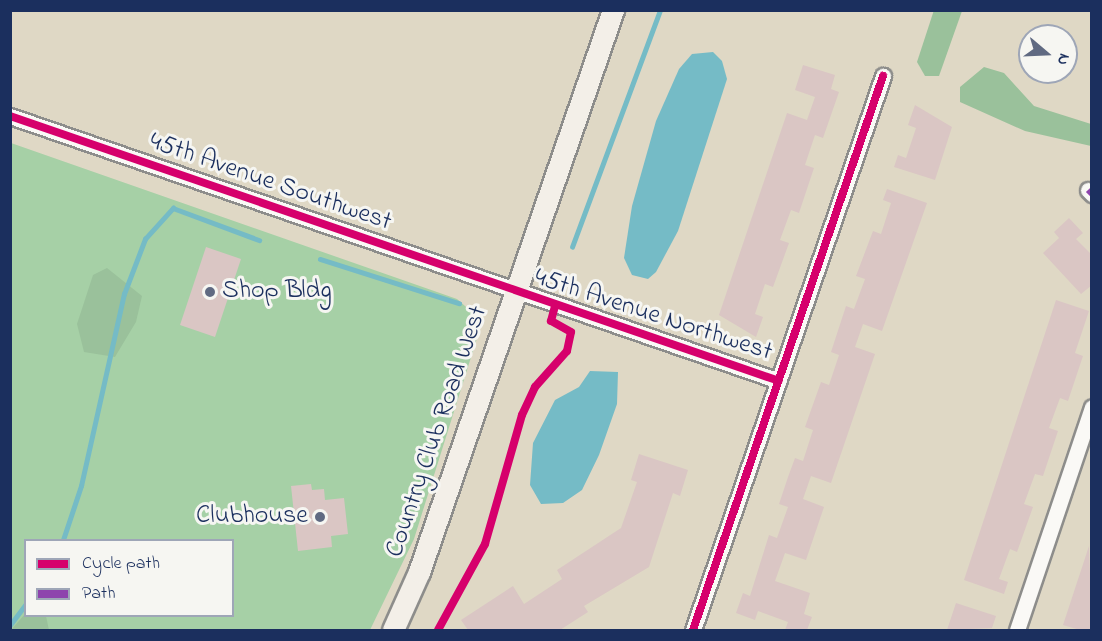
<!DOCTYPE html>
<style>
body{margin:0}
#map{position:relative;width:1102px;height:641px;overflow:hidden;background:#dfd8c5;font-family:"Indie Flower",sans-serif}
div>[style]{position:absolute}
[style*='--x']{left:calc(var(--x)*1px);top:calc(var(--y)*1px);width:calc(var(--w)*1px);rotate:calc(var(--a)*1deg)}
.green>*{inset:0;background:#a6d0a6}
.forest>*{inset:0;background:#9ac19b}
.water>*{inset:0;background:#75bbc6}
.stream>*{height:4.5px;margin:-2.25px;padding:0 2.25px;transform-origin:2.25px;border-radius:2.25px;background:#75bbc6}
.building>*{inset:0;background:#dac6c4}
.roads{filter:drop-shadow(2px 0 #8d8d8b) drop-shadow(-2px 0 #8d8d8b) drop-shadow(0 2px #8d8d8b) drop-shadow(0 -2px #8d8d8b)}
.street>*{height:15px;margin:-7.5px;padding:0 7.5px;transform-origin:7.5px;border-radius:7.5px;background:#faf9f6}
.secondary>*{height:21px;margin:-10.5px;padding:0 10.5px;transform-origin:10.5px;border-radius:10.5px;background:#f3efe8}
.quiet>*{height:6px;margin-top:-3px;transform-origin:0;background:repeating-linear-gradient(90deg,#8e44ad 0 12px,transparent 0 18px)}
.cycleway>*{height:8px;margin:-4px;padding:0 4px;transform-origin:4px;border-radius:4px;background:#d6006c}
.dots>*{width:16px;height:16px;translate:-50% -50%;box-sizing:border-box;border:3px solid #f6f6f2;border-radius:50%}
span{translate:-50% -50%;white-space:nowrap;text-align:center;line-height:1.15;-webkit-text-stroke:6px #f6f6f2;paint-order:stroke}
.street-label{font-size:26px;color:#1b2f5e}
.poi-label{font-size:26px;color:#1b2f5e}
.left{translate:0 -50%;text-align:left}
.right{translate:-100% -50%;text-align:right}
.frame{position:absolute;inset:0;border:12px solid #1b2f5e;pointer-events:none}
.legend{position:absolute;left:24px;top:539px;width:210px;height:78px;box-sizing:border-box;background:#f6f6f2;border:2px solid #9ea6b7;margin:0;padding:8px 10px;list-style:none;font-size:18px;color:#1b2f5e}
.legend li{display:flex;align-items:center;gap:12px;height:30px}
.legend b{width:30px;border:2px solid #9ea6b7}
.north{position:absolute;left:1018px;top:24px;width:60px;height:60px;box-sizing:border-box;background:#f6f6f2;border:2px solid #9ea6b7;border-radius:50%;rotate:109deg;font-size:16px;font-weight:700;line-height:24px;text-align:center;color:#1b2f5e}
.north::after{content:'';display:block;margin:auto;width:21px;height:27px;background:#606a82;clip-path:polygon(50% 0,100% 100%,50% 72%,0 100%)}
</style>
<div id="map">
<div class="green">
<i style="clip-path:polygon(evenodd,11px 143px,457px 299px,473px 313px,478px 335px,414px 539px,370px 630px,11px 630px,11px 143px,26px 540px,232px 540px,232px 616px,26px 616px,26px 540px)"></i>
</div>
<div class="forest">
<i style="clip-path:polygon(934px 10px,962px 11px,939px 76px,925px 76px,917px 62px)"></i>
<i style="clip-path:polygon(984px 67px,1004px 73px,1034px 106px,1091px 124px,1091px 146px,1025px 131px,960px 102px,960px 87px)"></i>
<i style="clip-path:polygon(107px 268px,142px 296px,136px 322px,115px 357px,84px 352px,77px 324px,93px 275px)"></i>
<i style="clip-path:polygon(25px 614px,46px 616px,49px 630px,11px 630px)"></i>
</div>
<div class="water">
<i style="clip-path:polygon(713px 52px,722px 61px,727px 79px,678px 231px,656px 272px,648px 279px,632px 275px,624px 258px,632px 206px,656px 121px,679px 69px,692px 54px)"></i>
<i style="clip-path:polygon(590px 371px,618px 372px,617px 404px,599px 455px,582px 490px,563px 503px,541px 504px,530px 485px,533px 443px,555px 400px,579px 387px)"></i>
</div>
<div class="stream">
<i style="--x:572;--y:247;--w:253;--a:-69.6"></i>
<i style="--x:320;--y:259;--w:146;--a:17.6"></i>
<i style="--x:63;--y:540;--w:57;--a:-71.6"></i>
<i style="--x:81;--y:486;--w:197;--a:-77.4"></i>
<i style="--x:124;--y:294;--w:59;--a:-69.1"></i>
<i style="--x:145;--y:239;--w:42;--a:-47.9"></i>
<i style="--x:173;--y:208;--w:92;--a:20.4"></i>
<i style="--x:10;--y:625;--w:26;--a:-53"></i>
</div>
<div class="building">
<i style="clip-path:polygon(803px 65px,835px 75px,831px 89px,839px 92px,823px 138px,815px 135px,805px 165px,814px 168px,799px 213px,791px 210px,780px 240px,789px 243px,773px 287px,765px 284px,755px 314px,763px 317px,756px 337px,719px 315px,787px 113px,807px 120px,815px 97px,795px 90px)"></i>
<i style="clip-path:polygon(915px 105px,952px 127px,935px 180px,894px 167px,898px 155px,906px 158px,916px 128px,908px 125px)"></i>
<i style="clip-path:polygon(887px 189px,927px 203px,882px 331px,863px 324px,855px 347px,875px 354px,831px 483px,811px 476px,803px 499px,824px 507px,806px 560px,785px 553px,775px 581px,810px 593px,804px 614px,812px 617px,807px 630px,785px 630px,788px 622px,758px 611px,755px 620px,736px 613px,743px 593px,750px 596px,769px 535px,777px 538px,788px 507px,779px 504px,788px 477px,795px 458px,803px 461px,813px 430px,805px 427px,821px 382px,829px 385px,839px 355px,831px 352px,846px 306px,854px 309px,865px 279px,856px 276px,873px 231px,881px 234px,891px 203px,883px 200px)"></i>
<i style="clip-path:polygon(1069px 218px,1083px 233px,1076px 239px,1092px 255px,1092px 285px,1081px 294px,1043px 253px,1059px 238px,1054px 232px)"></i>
<i style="clip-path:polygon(206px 247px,241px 259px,215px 337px,180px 325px)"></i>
<i style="clip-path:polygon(1056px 300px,1089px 311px,1075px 353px,1083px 356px,1068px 401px,1060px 398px,1049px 428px,1058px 431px,1043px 476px,1035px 474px,1024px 504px,1033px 507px,1017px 552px,1010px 549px,999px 579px,1008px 582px,1004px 594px,964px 580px)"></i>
<i style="clip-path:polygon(639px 454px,688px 470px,680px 496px,673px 493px,649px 567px,584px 606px,588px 612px,560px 630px,468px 630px,461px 620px,513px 586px,524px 604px,562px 579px,557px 570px,621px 528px,637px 482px,631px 480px)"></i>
<i style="clip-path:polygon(311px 484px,312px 490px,324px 489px,325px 500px,344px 498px,348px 534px,331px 536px,332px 547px,298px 551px,291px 486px)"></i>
<i style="clip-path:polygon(1089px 546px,1092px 630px,1080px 630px,1063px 625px)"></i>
<i style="clip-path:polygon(956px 603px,996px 616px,992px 628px,947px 630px)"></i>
</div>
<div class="roads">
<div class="street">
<i style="--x:10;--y:116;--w:813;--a:19.01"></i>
<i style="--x:1088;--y:190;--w:6;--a:45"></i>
<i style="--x:693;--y:630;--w:586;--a:-71.07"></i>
<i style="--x:1017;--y:630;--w:235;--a:-71.4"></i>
</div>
<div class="secondary">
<i style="--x:393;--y:630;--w:64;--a:-65.9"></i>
<i style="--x:419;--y:572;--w:595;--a:-70.96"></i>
</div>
</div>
<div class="quiet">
<i style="--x:1088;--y:190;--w:6;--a:45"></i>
</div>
<div class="cycleway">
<i style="--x:10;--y:116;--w:813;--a:19.01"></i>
<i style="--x:438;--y:630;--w:98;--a:-61.3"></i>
<i style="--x:485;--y:544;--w:134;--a:-74"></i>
<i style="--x:522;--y:415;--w:31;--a:-65"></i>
<i style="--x:535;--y:387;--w:48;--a:-48.4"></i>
<i style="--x:567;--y:351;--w:19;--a:-78"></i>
<i style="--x:571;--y:332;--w:23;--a:-151"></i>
<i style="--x:551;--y:321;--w:16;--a:-75"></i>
<i style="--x:693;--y:630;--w:586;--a:-71.07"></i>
</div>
<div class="dots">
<i style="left:210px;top:292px;background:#606a82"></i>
<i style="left:320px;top:517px;background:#606a82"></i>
</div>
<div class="street-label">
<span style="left:270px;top:183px;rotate:19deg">45th Avenue Southwest</span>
<span style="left:653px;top:316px;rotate:18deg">45th Avenue Northwest</span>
<span style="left:438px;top:432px;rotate:-71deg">Country Club Road West</span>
</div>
<div class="poi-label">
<span class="left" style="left:222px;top:292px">Shop Bldg</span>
<span class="right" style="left:308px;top:517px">Clubhouse</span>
</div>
<div class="frame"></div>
<ul class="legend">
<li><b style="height:8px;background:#d6006c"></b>Cycle path</li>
<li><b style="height:8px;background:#8e44ad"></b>Path</li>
</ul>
<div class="north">N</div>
</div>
